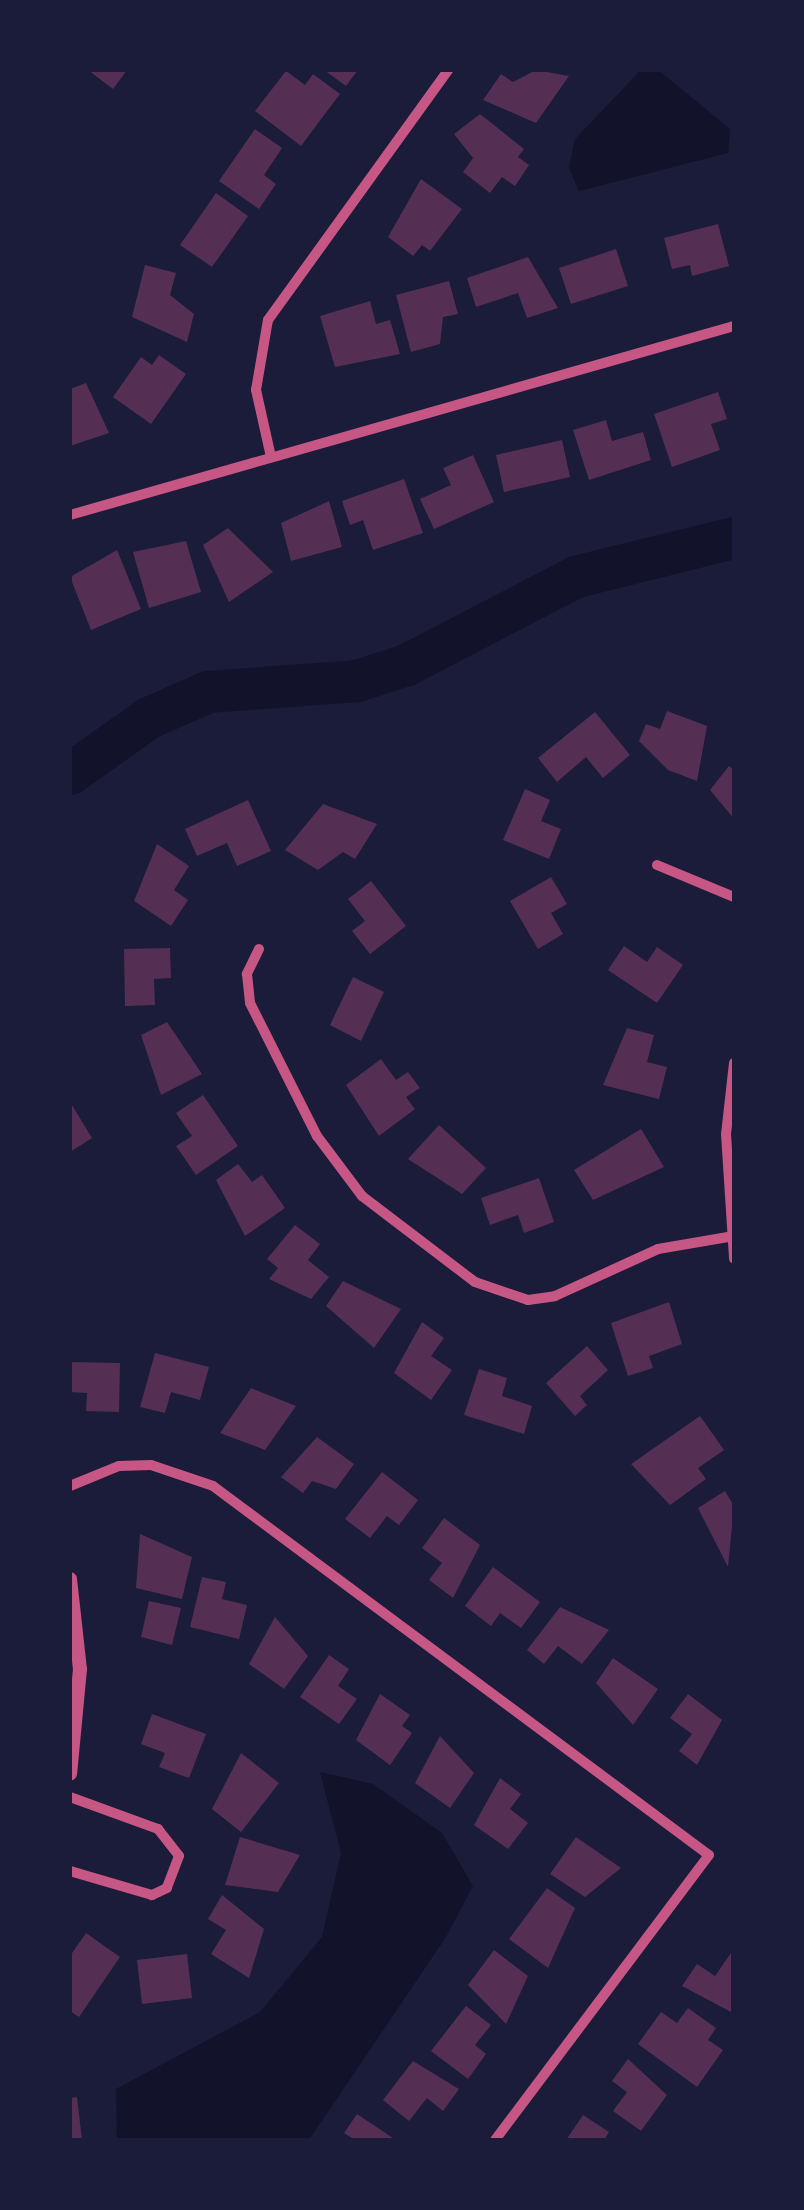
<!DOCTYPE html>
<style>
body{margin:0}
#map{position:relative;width:804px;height:2210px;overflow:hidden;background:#1b1b3a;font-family:Helvetica,sans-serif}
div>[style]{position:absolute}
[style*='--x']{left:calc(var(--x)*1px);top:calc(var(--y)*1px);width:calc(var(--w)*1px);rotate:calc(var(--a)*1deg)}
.water>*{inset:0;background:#12122b}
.river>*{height:42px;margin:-21px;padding:0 21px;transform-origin:21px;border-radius:21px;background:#12122b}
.building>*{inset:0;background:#542f53}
.minor>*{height:10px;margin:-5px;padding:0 5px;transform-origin:5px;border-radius:5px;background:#c65784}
.tertiary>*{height:14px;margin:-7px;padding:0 7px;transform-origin:7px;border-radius:7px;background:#c65784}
span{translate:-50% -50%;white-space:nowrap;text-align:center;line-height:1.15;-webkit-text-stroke:9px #1b1b3a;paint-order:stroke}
.frame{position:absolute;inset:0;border:72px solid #1b1b3a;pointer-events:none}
</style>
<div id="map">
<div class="water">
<i style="clip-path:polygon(641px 70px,658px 70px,730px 129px,728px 153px,579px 191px,569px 168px,575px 139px)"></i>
<i style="clip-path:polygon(320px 1772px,373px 1784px,442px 1833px,473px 1886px,446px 1937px,309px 2140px,117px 2140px,116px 2089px,260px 2012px,322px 1937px,341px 1853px)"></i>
</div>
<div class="river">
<i style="--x:70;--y:774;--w:97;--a:-35.3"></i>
<i style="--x:149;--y:718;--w:64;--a:-23.8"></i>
<i style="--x:208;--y:692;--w:149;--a:-4.2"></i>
<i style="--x:357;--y:681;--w:52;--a:-17.7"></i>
<i style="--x:407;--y:665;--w:191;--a:-27.5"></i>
<i style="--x:576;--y:577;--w:163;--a:-13.9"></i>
</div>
<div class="building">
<i style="clip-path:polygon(88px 70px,127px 70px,113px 89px)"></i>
<i style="clip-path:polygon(324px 70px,358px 70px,346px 86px)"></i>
<i style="clip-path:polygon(536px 70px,569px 76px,536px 123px,483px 100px,501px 74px,513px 82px)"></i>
<i style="clip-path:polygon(286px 71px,305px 85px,313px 74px,340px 94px,301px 146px,255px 111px)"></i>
<i style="clip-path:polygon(480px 114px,524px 149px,518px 157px,529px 165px,515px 186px,502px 177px,490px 193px,463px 172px,473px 158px,454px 134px)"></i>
<i style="clip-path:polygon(255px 129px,282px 148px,264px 175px,276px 184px,259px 209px,219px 181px)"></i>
<i style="clip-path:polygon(421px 179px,462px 209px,430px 251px,422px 245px,413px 256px,388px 237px)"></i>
<i style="clip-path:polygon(216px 193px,248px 216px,212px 267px,180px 245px)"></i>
<i style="clip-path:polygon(718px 224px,729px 266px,692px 276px,690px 265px,672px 269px,664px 238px)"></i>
<i style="clip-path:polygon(616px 249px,628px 286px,571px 304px,559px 268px)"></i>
<i style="clip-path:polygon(528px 257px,558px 308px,527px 318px,518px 293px,476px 307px,467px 278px)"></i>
<i style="clip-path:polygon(145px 265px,176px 273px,170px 295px,194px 314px,187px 342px,132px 317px)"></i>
<i style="clip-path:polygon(449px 281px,458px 314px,443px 317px,440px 344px,411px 352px,396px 295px)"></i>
<i style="clip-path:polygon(370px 301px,376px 324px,390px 320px,400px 354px,335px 367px,320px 316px)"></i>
<i style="clip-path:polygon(159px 355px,186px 374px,151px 424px,113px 397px,141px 357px,152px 365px)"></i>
<i style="clip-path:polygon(86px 383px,109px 433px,70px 446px,70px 389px)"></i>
<i style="clip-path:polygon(718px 392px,727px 419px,711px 424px,720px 450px,672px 467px,654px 414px)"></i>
<i style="clip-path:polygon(606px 420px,612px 441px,643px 432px,651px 460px,589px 480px,573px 430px)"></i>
<i style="clip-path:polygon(562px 440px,570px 477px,504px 492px,496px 455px)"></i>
<i style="clip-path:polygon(473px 455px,494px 502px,434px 529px,420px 499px,451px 485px,443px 468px)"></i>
<i style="clip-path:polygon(404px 479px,423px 533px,373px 550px,363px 520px,350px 525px,342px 501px)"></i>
<i style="clip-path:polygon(329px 501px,342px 547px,291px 561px,281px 523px)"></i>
<i style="clip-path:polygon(228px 528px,273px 572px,229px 602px,203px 545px)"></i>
<i style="clip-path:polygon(186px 541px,201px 592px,149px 608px,133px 552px)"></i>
<i style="clip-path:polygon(117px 550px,141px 609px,91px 630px,70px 577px)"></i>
<i style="clip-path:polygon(667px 711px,707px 726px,697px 781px,668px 770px,639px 741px,646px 724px,660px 729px)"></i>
<i style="clip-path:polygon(595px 712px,630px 755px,603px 778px,586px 757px,557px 782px,538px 758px)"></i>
<i style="clip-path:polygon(729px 766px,734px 770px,734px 819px,710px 790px)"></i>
<i style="clip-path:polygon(525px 789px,550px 800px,541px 821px,561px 829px,549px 859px,503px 840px)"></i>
<i style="clip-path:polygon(248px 800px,271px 851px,237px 866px,227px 843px,197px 856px,185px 829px)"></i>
<i style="clip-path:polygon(323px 804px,377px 824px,355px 859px,343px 852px,318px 870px,285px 850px)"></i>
<i style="clip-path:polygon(157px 844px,189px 866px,174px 890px,188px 900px,171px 926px,134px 901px)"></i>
<i style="clip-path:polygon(551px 877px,567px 904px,551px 913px,563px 934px,538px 949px,510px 901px)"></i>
<i style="clip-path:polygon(371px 881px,406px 926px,370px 954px,352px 931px,365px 921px,348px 899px)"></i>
<i style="clip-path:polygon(624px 946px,647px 962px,657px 947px,683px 965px,657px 1003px,608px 970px)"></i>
<i style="clip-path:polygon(170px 948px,171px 978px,154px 979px,155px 1005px,125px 1006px,124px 949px)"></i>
<i style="clip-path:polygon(353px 977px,384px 992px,361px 1041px,330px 1025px)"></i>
<i style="clip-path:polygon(167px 1022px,202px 1074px,161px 1095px,141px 1035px)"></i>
<i style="clip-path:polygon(627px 1028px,654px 1035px,647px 1062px,667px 1067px,659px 1099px,603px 1085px)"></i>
<i style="clip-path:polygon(381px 1059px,396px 1080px,408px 1072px,420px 1088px,406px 1097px,415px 1109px,379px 1136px,346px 1085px)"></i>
<i style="clip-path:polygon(203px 1095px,238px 1146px,196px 1175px,176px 1146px,192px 1136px,176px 1113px)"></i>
<i style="clip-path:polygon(70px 1102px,92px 1138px,70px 1152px)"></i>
<i style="clip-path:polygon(439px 1125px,486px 1168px,462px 1194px,408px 1159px)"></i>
<i style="clip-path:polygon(641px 1129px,664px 1167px,593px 1200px,574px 1170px)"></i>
<i style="clip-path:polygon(238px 1164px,252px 1182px,262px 1175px,285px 1208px,245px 1236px,216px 1180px)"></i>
<i style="clip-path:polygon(539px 1178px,554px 1222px,524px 1233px,518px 1215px,490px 1225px,481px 1198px)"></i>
<i style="clip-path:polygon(295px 1225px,320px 1244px,308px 1260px,329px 1277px,311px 1299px,269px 1279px,278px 1268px,267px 1259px)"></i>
<i style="clip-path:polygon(343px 1281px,401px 1309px,374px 1348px,326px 1306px)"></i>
<i style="clip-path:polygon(669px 1302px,682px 1344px,649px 1356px,653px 1368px,628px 1376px,611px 1323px)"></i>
<i style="clip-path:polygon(422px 1322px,444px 1338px,431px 1356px,452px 1370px,431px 1400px,394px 1373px)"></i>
<i style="clip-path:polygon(587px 1346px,608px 1370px,580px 1396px,587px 1405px,575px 1416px,546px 1383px)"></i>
<i style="clip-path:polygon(155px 1353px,209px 1367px,200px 1400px,171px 1392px,165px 1413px,140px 1407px)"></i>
<i style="clip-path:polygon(70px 1362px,120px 1363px,119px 1412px,86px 1411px,87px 1393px,70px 1392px)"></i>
<i style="clip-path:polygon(479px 1369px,507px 1378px,502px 1396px,532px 1406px,524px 1434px,464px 1415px)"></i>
<i style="clip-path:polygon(251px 1388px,296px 1406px,265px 1450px,220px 1433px)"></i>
<i style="clip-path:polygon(700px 1416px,724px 1450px,698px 1468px,706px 1479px,670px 1505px,631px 1464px)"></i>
<i style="clip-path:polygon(317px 1437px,354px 1464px,336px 1489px,312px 1481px,303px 1493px,281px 1477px)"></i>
<i style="clip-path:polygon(382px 1472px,418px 1500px,399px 1525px,387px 1516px,370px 1538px,345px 1519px)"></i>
<i style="clip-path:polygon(725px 1491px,734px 1506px,728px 1567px,698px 1508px)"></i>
<i style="clip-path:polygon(444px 1518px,480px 1545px,453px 1598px,429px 1580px,442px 1563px,422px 1548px)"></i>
<i style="clip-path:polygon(140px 1534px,192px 1557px,182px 1599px,136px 1588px)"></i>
<i style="clip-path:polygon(493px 1567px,540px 1602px,521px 1628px,500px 1613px,491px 1626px,465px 1606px)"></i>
<i style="clip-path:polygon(202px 1577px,226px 1582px,222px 1599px,247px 1605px,239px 1639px,190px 1627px)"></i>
<i style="clip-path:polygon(149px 1601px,181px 1608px,172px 1645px,141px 1637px)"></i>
<i style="clip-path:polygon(560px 1607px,609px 1630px,582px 1664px,558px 1646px,544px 1664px,527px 1650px)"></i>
<i style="clip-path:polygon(275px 1617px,308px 1656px,284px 1689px,249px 1664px)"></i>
<i style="clip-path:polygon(329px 1655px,349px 1669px,338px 1686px,357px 1699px,339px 1724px,300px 1697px)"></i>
<i style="clip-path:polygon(613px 1658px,658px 1689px,633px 1725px,596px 1683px)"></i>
<i style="clip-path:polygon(380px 1694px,410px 1715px,402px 1726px,412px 1733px,390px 1765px,356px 1740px)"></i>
<i style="clip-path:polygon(688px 1694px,722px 1720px,697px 1765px,679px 1751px,692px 1734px,670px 1718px)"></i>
<i style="clip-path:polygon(152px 1714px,206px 1734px,189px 1778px,159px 1767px,165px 1753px,141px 1744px)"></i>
<i style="clip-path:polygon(440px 1736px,474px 1773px,450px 1808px,415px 1783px)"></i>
<i style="clip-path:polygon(241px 1753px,279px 1783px,241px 1832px,212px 1809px)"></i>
<i style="clip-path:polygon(500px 1778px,521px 1794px,510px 1809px,528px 1823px,508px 1849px,474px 1825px)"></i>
<i style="clip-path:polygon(240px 1837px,300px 1855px,278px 1892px,225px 1885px)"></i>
<i style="clip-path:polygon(576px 1837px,621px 1868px,585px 1897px,550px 1874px)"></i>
<i style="clip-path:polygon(547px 1888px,575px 1908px,548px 1968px,509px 1939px)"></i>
<i style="clip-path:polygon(222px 1895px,264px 1929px,249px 1978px,211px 1954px,226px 1930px,208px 1919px)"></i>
<i style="clip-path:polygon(86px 1933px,120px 1957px,79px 2017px,70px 2011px,70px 1956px)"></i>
<i style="clip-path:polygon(494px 1950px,528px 1976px,506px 2024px,468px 1985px)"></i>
<i style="clip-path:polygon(731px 1953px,731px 2012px,682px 1986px,697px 1964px,715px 1976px)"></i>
<i style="clip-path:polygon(187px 1954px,192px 1998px,142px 2004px,137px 1960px)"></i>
<i style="clip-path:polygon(466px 2006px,491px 2025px,475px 2045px,486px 2054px,468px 2079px,431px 2051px)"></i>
<i style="clip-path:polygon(688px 2008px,716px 2028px,708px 2040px,723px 2050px,697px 2087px,638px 2044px,661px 2012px,677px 2023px)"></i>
<i style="clip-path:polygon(628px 2059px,667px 2095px,641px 2131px,613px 2111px,627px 2092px,612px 2081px)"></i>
<i style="clip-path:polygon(413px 2061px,459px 2089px,443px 2111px,427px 2098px,409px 2121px,383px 2100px)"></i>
<i style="clip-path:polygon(77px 2097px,82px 2140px,70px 2140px,70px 2098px)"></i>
<i style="clip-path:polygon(357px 2114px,396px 2140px,355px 2140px,344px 2133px)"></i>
<i style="clip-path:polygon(583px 2115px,609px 2132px,604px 2140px,566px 2140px)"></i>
</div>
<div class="minor">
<i style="--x:271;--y:457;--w:69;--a:-102.6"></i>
<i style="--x:256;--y:390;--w:71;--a:-80.3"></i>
<i style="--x:268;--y:320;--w:308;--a:-54.2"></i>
<i style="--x:70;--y:515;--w:690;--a:-15.89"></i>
<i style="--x:657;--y:865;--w:83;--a:22.6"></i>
<i style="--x:259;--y:949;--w:28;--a:116"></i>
<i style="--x:247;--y:974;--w:29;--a:84"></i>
<i style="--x:250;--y:1003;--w:149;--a:63.3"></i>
<i style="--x:317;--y:1136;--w:75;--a:53.1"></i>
<i style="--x:362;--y:1196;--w:142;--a:37.3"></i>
<i style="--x:475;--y:1282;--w:56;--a:18.8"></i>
<i style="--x:528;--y:1300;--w:27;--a:-8"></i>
<i style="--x:555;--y:1296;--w:113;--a:-24.5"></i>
<i style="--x:658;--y:1249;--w:77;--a:-9.7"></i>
<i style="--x:734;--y:1063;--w:71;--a:96.4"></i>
<i style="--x:726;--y:1134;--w:125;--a:86.3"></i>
<i style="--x:70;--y:1486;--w:53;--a:-22.2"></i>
<i style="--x:119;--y:1466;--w:32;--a:-2"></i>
<i style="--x:151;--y:1465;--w:65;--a:18.7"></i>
<i style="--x:213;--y:1486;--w:618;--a:36.65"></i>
<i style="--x:709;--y:1855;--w:356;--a:126.9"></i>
<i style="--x:70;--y:1797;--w:94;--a:20"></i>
<i style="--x:158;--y:1829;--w:34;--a:52"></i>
<i style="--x:179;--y:1856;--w:34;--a:111"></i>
<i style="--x:167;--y:1888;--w:17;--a:155"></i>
<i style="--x:152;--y:1895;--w:85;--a:-163.7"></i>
</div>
<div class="tertiary">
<i style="--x:70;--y:1579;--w:91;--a:83.7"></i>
<i style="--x:80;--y:1669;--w:105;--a:95.4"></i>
</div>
<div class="frame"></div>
</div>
